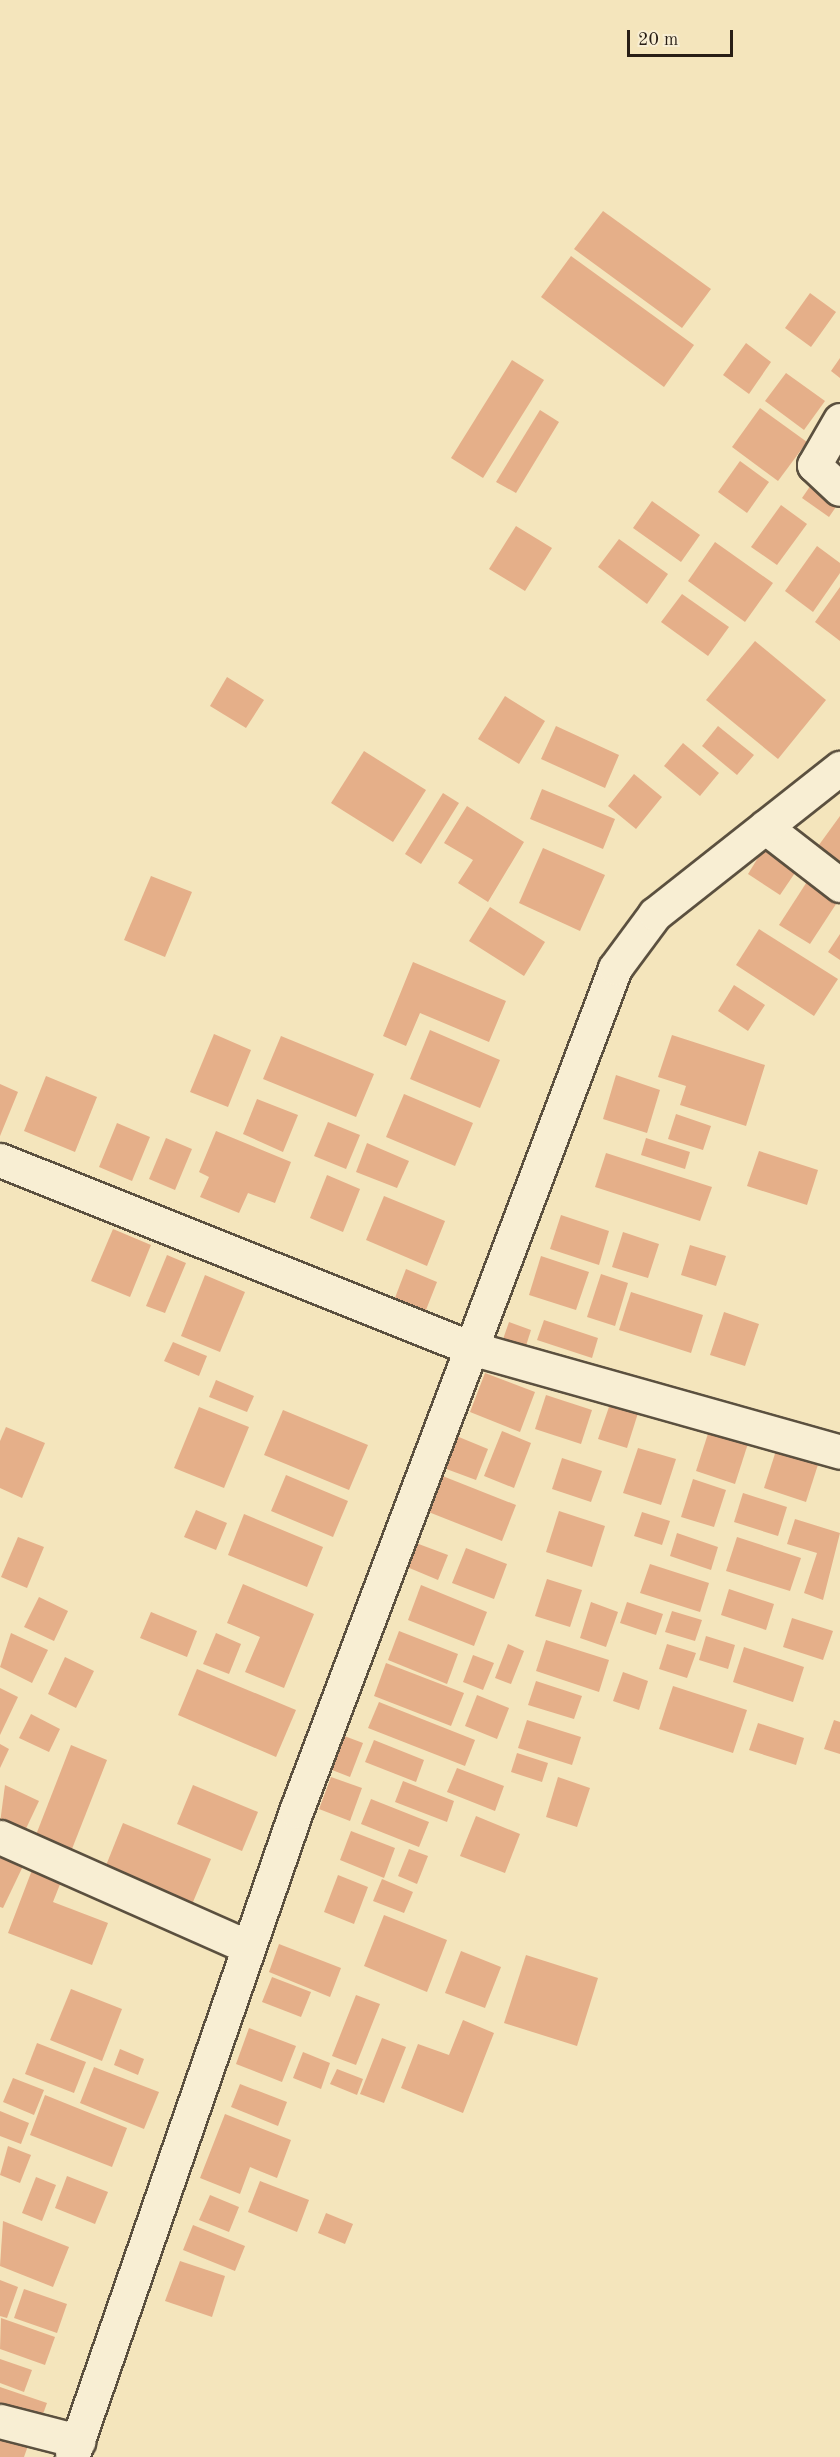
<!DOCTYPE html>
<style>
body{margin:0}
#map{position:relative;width:840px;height:2457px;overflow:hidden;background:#f4e5bc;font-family:"Old Standard TT",serif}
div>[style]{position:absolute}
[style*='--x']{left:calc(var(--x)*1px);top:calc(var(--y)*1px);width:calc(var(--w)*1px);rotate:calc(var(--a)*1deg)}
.building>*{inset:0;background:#e5af89}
.roads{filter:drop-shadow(2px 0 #5b503f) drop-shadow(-2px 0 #5b503f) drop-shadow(0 2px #5b503f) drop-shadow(0 -2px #5b503f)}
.street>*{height:33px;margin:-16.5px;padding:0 16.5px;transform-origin:16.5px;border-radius:16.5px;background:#f8eed3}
span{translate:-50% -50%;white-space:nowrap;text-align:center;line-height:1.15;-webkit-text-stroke:6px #f8eed3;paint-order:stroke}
.scale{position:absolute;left:627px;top:30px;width:106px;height:27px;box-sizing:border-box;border:3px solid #281e15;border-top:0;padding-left:8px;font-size:18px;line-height:21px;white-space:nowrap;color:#281e15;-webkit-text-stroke:4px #f8eed3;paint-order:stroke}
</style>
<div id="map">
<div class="building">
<i style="clip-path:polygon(603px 211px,711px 289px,682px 328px,574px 249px)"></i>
<i style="clip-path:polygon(571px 256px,694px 345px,664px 387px,541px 297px)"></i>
<i style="clip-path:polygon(810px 293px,836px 312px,811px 347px,785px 328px)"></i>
<i style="clip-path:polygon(746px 343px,771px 362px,749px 394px,723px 375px)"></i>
<i style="clip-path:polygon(840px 358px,840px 378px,831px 371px)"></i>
<i style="clip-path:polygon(512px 360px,544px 380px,483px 478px,451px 458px)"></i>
<i style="clip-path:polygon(786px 373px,825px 401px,804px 430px,765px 401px)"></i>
<i style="clip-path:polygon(760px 408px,807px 442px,778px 481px,732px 447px)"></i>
<i style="clip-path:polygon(540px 410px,559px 422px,516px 493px,496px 482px)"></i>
<i style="clip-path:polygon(740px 461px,769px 482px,747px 513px,718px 492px)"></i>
<i style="clip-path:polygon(815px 479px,840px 501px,829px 517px,802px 498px)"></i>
<i style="clip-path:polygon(652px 501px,700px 535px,681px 562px,633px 528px)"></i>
<i style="clip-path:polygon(781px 505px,807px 524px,777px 565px,751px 547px)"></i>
<i style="clip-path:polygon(516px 526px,552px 548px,525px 591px,489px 569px)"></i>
<i style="clip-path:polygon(619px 539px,668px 574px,647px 604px,598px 567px)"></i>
<i style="clip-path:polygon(715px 542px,773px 583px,745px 622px,688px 581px)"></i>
<i style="clip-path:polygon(817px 546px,840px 563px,840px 573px,813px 612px,785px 591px)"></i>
<i style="clip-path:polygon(840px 587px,840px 641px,815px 622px)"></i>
<i style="clip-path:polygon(682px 594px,729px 627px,708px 656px,661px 622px)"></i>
<i style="clip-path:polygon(755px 641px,826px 700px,778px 759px,706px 700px)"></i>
<i style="clip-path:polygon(227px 677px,264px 700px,246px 728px,210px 706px)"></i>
<i style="clip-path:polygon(505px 696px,545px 721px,519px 764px,478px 739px)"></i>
<i style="clip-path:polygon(556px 726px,619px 755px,605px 788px,541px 759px)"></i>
<i style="clip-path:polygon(718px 726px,754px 755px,737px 775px,702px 746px)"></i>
<i style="clip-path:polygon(683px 743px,719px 773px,700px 796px,664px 766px)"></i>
<i style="clip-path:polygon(364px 751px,426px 790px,393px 842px,331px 803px)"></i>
<i style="clip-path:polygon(634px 774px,662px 797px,636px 829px,608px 806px)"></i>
<i style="clip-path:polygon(542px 789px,615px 819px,603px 849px,530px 819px)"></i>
<i style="clip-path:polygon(443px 793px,459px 803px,421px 864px,405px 854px)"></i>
<i style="clip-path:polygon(467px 806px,524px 842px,488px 902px,458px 883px,473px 860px,444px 843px)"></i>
<i style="clip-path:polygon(840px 816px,840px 867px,816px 849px)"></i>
<i style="clip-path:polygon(769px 840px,803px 861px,780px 895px,748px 874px)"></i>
<i style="clip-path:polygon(543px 848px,605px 875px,580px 931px,519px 903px)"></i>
<i style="clip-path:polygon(812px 874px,840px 898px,810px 944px,779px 925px)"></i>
<i style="clip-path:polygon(151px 876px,192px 892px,165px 957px,124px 940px)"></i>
<i style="clip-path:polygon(490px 907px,545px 942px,524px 976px,469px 941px)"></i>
<i style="clip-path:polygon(759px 929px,838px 979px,814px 1016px,736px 965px)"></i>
<i style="clip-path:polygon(840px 934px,840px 960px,828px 952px)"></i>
<i style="clip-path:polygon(413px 962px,506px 1001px,489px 1042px,420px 1013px,406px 1046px,383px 1036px)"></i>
<i style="clip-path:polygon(734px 985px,765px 1005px,748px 1031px,718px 1011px)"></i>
<i style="clip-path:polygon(430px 1030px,500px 1060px,480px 1108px,410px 1079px)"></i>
<i style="clip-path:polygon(214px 1034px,251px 1050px,228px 1107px,190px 1092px)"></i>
<i style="clip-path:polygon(672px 1035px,765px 1065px,746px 1126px,680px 1105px,686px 1086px,658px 1077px)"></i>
<i style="clip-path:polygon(281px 1036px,374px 1074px,356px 1117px,263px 1079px)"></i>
<i style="clip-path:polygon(616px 1075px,660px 1090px,647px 1133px,603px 1119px)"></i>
<i style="clip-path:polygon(46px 1076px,97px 1097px,75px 1152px,24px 1131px)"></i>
<i style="clip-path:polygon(0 1084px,18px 1092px,0 1136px)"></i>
<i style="clip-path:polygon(404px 1094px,473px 1123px,455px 1166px,386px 1137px)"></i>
<i style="clip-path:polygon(257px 1099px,298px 1115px,283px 1152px,243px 1134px)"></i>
<i style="clip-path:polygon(676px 1114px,711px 1126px,703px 1150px,668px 1139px)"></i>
<i style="clip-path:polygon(328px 1122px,360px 1135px,346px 1169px,314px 1156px)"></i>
<i style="clip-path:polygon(117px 1123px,150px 1137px,132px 1181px,99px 1167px)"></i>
<i style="clip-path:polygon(216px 1131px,291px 1162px,275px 1203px,248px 1193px,239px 1213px,200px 1197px,209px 1177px,199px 1172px)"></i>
<i style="clip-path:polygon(166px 1138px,192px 1149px,175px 1190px,149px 1179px)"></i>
<i style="clip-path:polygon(646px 1138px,690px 1152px,685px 1169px,641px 1155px)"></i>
<i style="clip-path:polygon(367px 1143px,409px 1161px,397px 1188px,356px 1172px)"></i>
<i style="clip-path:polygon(759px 1151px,818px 1170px,807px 1205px,747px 1186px)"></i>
<i style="clip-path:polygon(606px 1153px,712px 1187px,700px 1221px,595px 1187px)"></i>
<i style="clip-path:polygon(327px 1175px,360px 1189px,343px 1232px,310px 1218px)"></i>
<i style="clip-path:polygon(384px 1196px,445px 1221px,427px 1266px,366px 1240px)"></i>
<i style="clip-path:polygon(561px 1215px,609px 1231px,599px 1265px,550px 1249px)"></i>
<i style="clip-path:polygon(113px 1229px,151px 1245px,130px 1297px,91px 1281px)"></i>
<i style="clip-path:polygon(623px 1232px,659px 1244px,648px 1278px,612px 1267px)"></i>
<i style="clip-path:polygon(690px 1245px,726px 1256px,716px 1286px,681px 1275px)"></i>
<i style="clip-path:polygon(167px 1255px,186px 1263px,165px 1313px,146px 1306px)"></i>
<i style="clip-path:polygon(541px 1256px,589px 1272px,576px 1310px,529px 1295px)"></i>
<i style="clip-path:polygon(406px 1269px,437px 1282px,424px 1315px,393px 1303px)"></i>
<i style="clip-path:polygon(601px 1274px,628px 1283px,615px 1326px,587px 1317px)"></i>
<i style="clip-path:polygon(205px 1275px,245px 1292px,220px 1352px,181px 1336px)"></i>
<i style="clip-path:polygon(631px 1292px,703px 1315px,691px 1353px,619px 1330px)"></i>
<i style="clip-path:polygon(724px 1312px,759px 1324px,745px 1366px,710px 1355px)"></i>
<i style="clip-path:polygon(544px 1320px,598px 1338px,592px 1358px,537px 1340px)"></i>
<i style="clip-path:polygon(509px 1322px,531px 1330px,524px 1352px,501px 1345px)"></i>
<i style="clip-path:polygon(173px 1342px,207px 1356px,199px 1376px,164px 1361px)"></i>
<i style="clip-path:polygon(485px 1373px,535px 1392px,520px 1432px,470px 1412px)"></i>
<i style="clip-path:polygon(216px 1380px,254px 1396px,247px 1412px,209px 1397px)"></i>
<i style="clip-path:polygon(546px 1395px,592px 1410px,581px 1444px,535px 1429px)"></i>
<i style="clip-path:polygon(610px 1404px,638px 1413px,627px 1448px,598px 1439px)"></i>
<i style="clip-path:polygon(199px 1407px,249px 1427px,224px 1488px,174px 1468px)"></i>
<i style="clip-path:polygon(283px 1410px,368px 1445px,349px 1490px,264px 1455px)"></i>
<i style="clip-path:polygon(713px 1418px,752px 1431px,735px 1484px,696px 1471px)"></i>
<i style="clip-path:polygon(6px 1427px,45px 1443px,22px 1498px,0 1488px,0 1441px)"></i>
<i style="clip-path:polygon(502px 1431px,531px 1443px,514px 1488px,484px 1476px)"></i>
<i style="clip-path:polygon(454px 1435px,488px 1449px,476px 1480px,441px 1467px)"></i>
<i style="clip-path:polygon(781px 1435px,823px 1449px,806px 1502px,764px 1488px)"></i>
<i style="clip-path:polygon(638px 1448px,676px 1459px,661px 1505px,623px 1493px)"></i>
<i style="clip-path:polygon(562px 1458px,602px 1471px,591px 1502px,552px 1489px)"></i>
<i style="clip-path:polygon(286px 1475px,348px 1501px,333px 1537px,271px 1511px)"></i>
<i style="clip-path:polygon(440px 1475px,516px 1505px,502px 1541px,426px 1511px)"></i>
<i style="clip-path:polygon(693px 1479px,726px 1490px,714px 1527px,681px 1517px)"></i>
<i style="clip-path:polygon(743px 1493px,787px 1507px,778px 1536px,734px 1522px)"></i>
<i style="clip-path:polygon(196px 1510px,227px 1523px,216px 1550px,184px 1537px)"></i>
<i style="clip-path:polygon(559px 1511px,605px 1526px,592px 1567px,546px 1552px)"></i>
<i style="clip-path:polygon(642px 1512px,670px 1521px,662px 1545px,634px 1536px)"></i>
<i style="clip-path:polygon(244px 1514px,323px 1547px,307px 1587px,228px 1555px)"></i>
<i style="clip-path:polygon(795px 1519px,840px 1533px,823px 1600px,804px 1593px,817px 1553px,787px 1544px)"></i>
<i style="clip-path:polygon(677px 1533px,718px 1547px,711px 1570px,670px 1556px)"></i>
<i style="clip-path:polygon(18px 1537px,44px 1547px,27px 1588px,1px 1577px)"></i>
<i style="clip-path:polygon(737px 1537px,801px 1558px,790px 1591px,726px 1571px)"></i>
<i style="clip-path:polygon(416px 1543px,448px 1555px,438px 1580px,407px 1567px)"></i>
<i style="clip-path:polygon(466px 1548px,507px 1564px,494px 1599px,452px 1583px)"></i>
<i style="clip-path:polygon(650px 1564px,709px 1583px,700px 1612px,640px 1593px)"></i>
<i style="clip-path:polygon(547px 1579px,582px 1590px,570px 1627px,535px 1616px)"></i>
<i style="clip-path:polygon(243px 1584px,314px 1614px,284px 1688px,245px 1672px,260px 1637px,227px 1623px)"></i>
<i style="clip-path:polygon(421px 1585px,487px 1612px,474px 1646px,408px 1620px)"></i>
<i style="clip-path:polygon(729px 1589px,774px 1604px,766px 1630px,721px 1615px)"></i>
<i style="clip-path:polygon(39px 1597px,68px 1611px,54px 1641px,24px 1627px)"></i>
<i style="clip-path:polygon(591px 1602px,618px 1612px,606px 1647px,580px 1638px)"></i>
<i style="clip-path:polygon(627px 1602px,663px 1614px,656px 1635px,620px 1623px)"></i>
<i style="clip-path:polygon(672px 1611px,702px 1620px,695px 1641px,665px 1632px)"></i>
<i style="clip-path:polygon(151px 1612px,197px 1631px,187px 1657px,140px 1638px)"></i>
<i style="clip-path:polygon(792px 1618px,833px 1631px,823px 1660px,783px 1647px)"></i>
<i style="clip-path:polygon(399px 1631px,458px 1654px,447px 1684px,388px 1660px)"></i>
<i style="clip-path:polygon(11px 1633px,48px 1650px,32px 1683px,0 1667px)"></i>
<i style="clip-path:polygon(216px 1633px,241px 1644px,229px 1674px,203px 1664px)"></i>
<i style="clip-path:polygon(706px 1636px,735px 1645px,728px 1669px,699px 1660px)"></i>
<i style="clip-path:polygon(546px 1640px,609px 1660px,599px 1692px,536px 1671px)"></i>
<i style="clip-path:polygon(508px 1644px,524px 1651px,511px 1684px,495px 1678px)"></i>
<i style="clip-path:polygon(667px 1644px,696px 1653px,687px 1678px,659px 1669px)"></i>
<i style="clip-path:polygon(744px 1647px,804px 1667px,793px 1702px,733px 1682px)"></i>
<i style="clip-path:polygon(473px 1655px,494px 1663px,483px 1690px,463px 1682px)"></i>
<i style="clip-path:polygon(65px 1657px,94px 1671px,76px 1708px,48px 1694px)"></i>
<i style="clip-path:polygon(386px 1663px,464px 1693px,451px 1726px,374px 1696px)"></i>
<i style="clip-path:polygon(197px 1669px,296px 1710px,276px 1757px,178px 1715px)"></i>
<i style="clip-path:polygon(623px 1672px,648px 1681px,639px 1710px,613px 1701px)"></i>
<i style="clip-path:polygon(536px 1681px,582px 1696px,574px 1719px,528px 1705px)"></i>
<i style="clip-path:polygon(673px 1686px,747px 1710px,733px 1753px,659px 1729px)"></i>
<i style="clip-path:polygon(0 1688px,18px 1697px,0 1735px)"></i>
<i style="clip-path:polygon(477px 1695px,509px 1708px,497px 1739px,465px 1726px)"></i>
<i style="clip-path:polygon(379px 1702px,475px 1740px,465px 1766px,368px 1728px)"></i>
<i style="clip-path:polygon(31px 1714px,60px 1729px,49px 1752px,19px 1738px)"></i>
<i style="clip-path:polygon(527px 1720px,581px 1737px,572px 1765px,518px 1748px)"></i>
<i style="clip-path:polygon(834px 1720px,840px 1722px,840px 1754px,824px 1749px)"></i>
<i style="clip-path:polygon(758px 1723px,804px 1738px,796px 1765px,749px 1750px)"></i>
<i style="clip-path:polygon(339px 1734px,363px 1743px,350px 1777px,327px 1768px)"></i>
<i style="clip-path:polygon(374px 1740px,424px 1760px,416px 1782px,365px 1762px)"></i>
<i style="clip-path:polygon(0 1744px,9px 1749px,0 1768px)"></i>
<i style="clip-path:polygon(71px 1745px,107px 1760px,70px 1854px,34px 1840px)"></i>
<i style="clip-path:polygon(517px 1753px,548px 1763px,542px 1782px,511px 1772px)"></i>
<i style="clip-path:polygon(457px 1768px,504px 1786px,495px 1811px,447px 1792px)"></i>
<i style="clip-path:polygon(331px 1777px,362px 1788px,350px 1821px,319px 1809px)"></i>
<i style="clip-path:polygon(558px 1777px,590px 1788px,577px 1827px,546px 1817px)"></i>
<i style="clip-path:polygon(403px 1781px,454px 1801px,447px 1822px,395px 1802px)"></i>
<i style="clip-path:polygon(5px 1785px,39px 1801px,23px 1835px,0 1823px)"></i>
<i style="clip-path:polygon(193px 1785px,258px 1812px,242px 1851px,177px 1824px)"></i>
<i style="clip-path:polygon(371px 1799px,429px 1822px,419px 1847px,361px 1824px)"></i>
<i style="clip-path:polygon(476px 1816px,520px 1834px,505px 1873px,460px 1856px)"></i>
<i style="clip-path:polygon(123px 1823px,211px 1859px,188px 1914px,101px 1878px)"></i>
<i style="clip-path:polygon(351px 1831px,395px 1848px,384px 1878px,340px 1860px)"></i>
<i style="clip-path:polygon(409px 1849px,428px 1856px,417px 1884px,398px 1876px)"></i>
<i style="clip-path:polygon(0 1852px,24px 1864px,3px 1908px,0 1907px)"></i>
<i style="clip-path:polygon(37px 1857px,66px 1869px,53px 1902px,108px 1923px,92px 1965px,8px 1933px)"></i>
<i style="clip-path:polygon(338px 1875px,368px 1887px,354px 1924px,324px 1912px)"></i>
<i style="clip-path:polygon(382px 1879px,413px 1892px,404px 1913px,373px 1901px)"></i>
<i style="clip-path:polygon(384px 1915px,447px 1940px,427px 1992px,364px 1966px)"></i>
<i style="clip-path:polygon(279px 1944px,341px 1968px,330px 1997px,269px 1972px)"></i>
<i style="clip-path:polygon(461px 1951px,501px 1967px,485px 2008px,445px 1993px)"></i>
<i style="clip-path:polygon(526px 1955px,598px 1978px,577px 2046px,504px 2023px)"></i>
<i style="clip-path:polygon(272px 1977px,311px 1992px,301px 2017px,262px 2002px)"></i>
<i style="clip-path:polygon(71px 1989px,122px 2009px,102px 2061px,50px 2040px)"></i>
<i style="clip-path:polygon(356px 1995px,380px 2004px,356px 2065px,332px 2056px)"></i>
<i style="clip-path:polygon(463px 2020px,494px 2033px,463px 2113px,401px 2088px,418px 2044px,449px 2055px)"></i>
<i style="clip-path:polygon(249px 2028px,296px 2046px,282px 2082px,236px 2064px)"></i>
<i style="clip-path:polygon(382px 2038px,406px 2047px,384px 2103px,360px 2094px)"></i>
<i style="clip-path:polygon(37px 2043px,86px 2062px,74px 2093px,25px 2074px)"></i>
<i style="clip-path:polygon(120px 2049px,144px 2059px,138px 2075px,114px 2065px)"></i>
<i style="clip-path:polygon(303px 2052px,330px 2063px,321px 2089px,293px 2078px)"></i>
<i style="clip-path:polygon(94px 2067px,159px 2092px,144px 2129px,80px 2103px)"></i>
<i style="clip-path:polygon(337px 2069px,363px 2079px,357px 2095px,330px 2084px)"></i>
<i style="clip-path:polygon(13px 2078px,44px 2090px,34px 2115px,3px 2102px)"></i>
<i style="clip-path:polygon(240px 2084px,287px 2102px,278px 2126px,231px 2107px)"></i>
<i style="clip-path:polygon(45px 2095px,127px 2128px,112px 2167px,30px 2135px)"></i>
<i style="clip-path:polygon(0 2111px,29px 2123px,21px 2144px,0 2136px)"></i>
<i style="clip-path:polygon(225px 2114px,291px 2140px,277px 2178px,250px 2167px,240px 2194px,200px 2178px)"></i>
<i style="clip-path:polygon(8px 2146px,31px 2155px,20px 2183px,0 2175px)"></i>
<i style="clip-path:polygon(67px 2176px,108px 2192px,95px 2224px,55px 2208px)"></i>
<i style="clip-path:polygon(36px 2177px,56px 2185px,42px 2221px,22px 2213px)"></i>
<i style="clip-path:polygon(260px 2181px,309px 2200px,297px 2232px,248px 2212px)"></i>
<i style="clip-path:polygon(210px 2195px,239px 2207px,229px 2232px,199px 2220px)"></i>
<i style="clip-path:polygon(326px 2213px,353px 2224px,345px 2244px,318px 2233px)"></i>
<i style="clip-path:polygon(3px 2221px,69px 2247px,53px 2287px,0 2266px)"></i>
<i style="clip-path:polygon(193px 2225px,245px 2246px,235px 2271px,183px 2250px)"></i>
<i style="clip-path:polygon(180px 2261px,225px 2276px,212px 2317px,165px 2301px)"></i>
<i style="clip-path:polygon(0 2280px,18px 2287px,7px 2318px,0 2316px)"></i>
<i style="clip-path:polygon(24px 2289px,67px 2304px,57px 2333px,14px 2318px)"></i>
<i style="clip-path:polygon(1px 2318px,55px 2337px,45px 2365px,0 2349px)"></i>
<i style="clip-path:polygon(0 2359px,32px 2370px,24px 2392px,0 2383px)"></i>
<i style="clip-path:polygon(0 2387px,47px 2403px,38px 2428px,0 2414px)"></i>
<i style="clip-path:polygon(0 2430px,30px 2440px,24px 2457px,0 2457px)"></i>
</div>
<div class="roads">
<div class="street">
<i style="--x:840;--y:420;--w:52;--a:120"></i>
<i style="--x:814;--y:465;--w:35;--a:43"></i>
<i style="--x:765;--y:827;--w:95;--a:37.7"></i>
<i style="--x:0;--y:1160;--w:507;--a:21.76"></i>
<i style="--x:471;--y:1348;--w:383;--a:15.7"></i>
<i style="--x:0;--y:1837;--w:271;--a:23.9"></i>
<i style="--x:0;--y:2421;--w:81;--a:14.4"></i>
<i style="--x:72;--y:2457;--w:684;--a:-70.88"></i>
<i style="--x:296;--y:1811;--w:901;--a:-69.27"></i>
<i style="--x:615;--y:968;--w:67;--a:-53.5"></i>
<i style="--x:655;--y:914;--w:236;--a:-38.3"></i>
</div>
</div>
<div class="scale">20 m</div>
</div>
